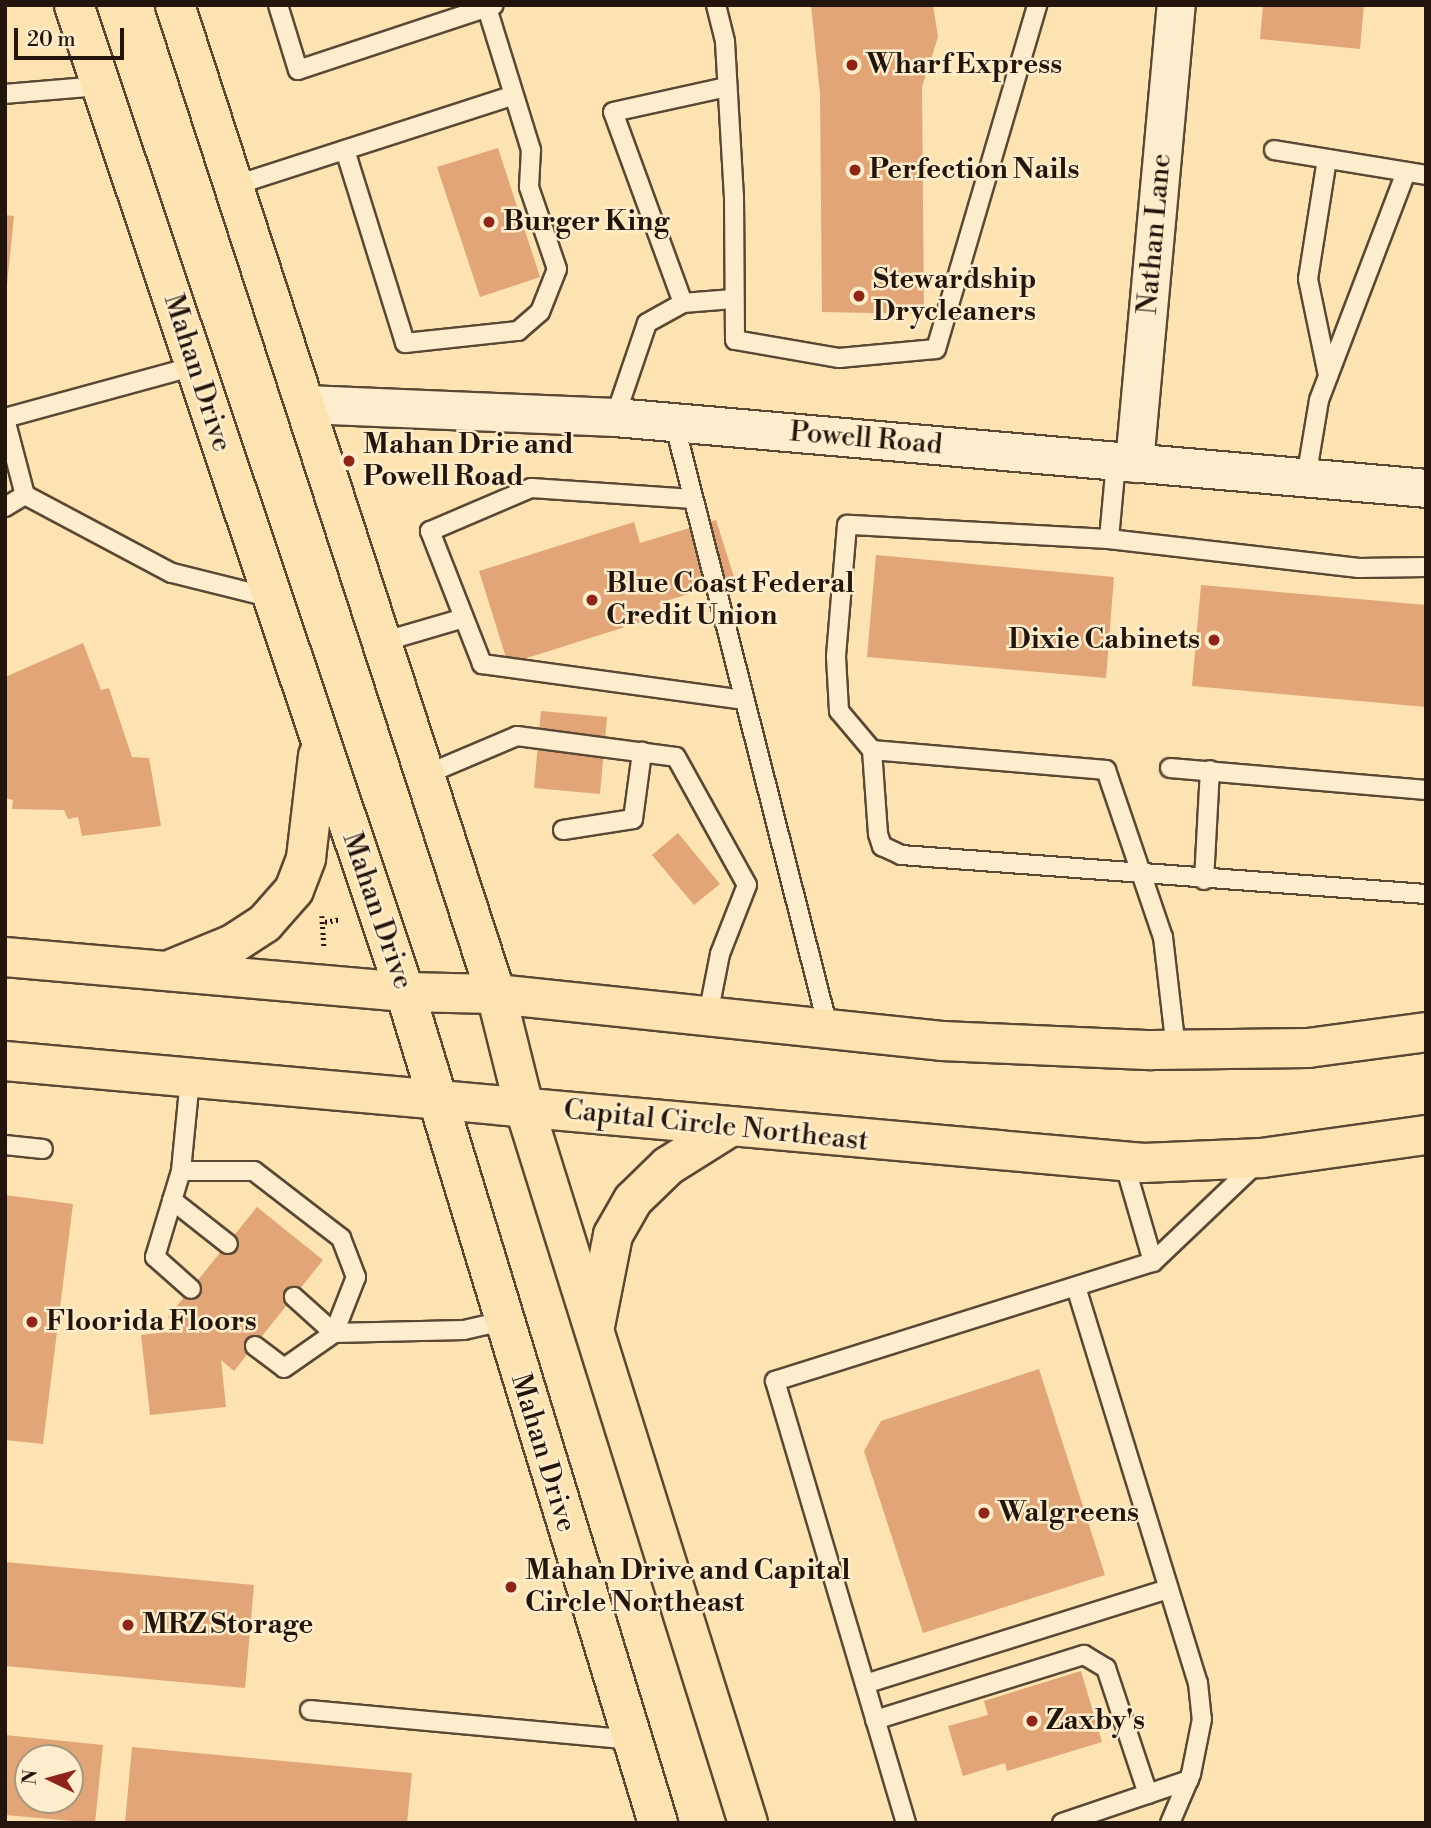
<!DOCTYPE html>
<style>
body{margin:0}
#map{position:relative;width:1431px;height:1828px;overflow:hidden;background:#fde3b1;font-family:"Libre Bodoni",serif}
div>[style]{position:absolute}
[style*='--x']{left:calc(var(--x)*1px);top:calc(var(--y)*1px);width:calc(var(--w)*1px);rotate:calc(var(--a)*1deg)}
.building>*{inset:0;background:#e1a578}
.path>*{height:4.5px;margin-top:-2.25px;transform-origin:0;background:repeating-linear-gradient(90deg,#23150c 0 2px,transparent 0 5.5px)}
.roads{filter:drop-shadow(2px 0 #5a4835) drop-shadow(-2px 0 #5a4835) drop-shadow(0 2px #5a4835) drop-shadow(0 -2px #5a4835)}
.service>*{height:18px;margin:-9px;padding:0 9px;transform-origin:9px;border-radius:9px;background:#feedcc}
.minor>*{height:37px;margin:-18.5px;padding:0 18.5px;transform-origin:18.5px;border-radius:18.5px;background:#feedcc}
.primary>*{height:38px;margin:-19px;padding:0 19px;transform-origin:19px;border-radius:19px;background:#fde3b1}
.dots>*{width:19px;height:19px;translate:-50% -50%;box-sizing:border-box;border:4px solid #feedcc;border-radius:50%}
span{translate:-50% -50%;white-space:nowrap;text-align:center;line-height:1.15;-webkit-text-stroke:5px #feedcc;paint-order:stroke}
.poi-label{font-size:28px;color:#23150c;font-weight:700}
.left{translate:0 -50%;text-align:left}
.right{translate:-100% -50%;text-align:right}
.street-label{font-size:28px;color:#23150c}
.frame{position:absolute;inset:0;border:7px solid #23150c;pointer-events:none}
.north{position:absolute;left:14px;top:1744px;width:70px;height:70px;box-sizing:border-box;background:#feedcc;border:2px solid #a6977f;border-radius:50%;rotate:275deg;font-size:19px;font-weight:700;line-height:28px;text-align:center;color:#23150c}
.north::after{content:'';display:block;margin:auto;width:24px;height:32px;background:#8f2418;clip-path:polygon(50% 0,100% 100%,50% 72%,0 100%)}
.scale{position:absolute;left:14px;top:28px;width:110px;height:32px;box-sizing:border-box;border:4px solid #23150c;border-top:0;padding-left:9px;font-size:21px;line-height:24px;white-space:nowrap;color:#23150c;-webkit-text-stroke:5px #feedcc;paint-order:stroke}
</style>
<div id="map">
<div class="building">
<i style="clip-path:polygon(811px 5px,933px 5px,938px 37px,922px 87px,924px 314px,822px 312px,820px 94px)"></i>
<i style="clip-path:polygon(1263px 5px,1364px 5px,1360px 49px,1260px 39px)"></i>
<i style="clip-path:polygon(498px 148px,540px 277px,480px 297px,437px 167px)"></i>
<i style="clip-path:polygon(5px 215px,14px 216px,7px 285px,5px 285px)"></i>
<i style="clip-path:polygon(716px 520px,735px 580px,659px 603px,663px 615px,508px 664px,479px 571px,634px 522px,640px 543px)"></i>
<i style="clip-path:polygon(876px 555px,1114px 577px,1106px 678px,867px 657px)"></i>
<i style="clip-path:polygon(1201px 585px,1426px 605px,1426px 707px,1192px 686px)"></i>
<i style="clip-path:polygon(83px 643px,101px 690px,109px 688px,132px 757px,149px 758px,161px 826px,82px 836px,78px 817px,68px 819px,64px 810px,12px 809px,13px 800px,5px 798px,5px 677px)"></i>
<i style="clip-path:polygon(541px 711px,607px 717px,600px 794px,534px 788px)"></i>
<i style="clip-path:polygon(678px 833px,720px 884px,694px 905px,652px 855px)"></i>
<i style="clip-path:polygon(5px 1195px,73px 1204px,43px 1444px,5px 1440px)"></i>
<i style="clip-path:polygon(257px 1207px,323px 1260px,234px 1371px,221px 1360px,226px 1407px,150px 1415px,141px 1335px,184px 1330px,168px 1317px)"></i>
<i style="clip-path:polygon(1039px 1369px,1105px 1575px,923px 1633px,864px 1451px,881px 1421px)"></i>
<i style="clip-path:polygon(5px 1562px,254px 1585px,245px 1688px,5px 1666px)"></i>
<i style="clip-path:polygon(1081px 1671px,1102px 1742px,1007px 1771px,1005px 1763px,963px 1776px,948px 1726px,988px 1715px,984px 1701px)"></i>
<i style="clip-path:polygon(evenodd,5px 1735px,103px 1745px,95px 1823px,5px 1815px,5px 1735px,28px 1758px,70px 1758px,70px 1800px,28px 1800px,28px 1758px)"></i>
<i style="clip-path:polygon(132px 1747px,412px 1773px,407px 1823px,125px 1823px)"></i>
</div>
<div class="path">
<i style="--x:322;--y:916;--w:30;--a:86"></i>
<i style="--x:325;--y:922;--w:16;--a:-11"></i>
</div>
<div class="roads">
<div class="service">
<i style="--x:278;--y:5;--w:68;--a:72.9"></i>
<i style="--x:298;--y:70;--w:206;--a:-18.3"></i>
<i style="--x:716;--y:5;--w:38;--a:76"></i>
<i style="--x:725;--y:42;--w:154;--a:86.7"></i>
<i style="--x:734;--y:196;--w:144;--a:89.6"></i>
<i style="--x:735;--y:340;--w:106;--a:9.8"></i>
<i style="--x:839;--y:358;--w:97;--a:-5.3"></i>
<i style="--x:936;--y:349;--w:359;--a:-73.6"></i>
<i style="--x:5;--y:94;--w:95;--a:-4.8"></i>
<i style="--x:345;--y:150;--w:202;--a:72.7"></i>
<i style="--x:405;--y:343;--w:114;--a:-6.1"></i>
<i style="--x:518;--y:331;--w:29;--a:-41"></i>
<i style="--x:540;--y:312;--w:46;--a:-68.4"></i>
<i style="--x:557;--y:269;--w:87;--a:-108.9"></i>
<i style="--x:529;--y:187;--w:37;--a:-87"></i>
<i style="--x:531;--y:150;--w:149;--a:-107.2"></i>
<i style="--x:1274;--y:150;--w:154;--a:9.3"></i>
<i style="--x:1327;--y:159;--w:121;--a:99"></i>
<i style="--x:1308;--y:279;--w:99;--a:78.3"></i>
<i style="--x:233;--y:186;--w:293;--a:-17.9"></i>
<i style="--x:683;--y:303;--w:203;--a:-110.1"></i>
<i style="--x:613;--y:112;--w:117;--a:-12.4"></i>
<i style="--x:615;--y:417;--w:99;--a:-71.2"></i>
<i style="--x:647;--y:323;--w:41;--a:-29.1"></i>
<i style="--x:683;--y:303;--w:50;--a:-4.6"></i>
<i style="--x:5;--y:418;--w:197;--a:-15.3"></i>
<i style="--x:5;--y:419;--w:79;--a:75.3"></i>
<i style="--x:25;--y:495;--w:166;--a:28"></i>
<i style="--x:172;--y:573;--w:103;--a:14"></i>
<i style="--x:674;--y:422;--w:624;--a:75.72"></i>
<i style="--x:1306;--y:478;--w:79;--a:-80.5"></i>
<i style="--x:1319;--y:400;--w:244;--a:-69.1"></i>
<i style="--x:693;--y:499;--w:162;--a:-176.1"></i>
<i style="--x:531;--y:488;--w:110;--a:156.9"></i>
<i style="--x:430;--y:531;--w:143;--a:68.6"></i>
<i style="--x:482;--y:664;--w:264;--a:7.8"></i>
<i style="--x:5;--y:507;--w:23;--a:-31"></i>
<i style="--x:1109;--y:539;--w:77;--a:-84.8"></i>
<i style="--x:1426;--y:567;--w:67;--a:179.1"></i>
<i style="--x:1359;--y:568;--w:252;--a:-173.4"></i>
<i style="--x:1109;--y:539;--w:262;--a:-176.9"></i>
<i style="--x:847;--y:525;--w:132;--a:94.8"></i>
<i style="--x:836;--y:657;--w:54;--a:86.8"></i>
<i style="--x:839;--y:711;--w:51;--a:49.8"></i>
<i style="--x:872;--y:750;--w:84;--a:85.9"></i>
<i style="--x:878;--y:834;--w:13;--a:72"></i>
<i style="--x:882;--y:846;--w:21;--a:25"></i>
<i style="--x:901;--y:855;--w:526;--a:4.25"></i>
<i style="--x:382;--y:642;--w:85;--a:-16.3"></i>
<i style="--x:872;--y:750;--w:235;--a:4.9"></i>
<i style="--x:1106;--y:770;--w:176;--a:71.2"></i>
<i style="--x:1163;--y:937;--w:114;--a:83.4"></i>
<i style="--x:1170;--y:768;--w:257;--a:4.9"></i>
<i style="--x:425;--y:775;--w:100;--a:-23"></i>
<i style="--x:517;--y:736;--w:160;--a:7.5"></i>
<i style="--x:676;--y:757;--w:146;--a:61"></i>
<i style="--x:747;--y:885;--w:74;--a:111.4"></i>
<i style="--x:720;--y:954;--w:62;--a:101.1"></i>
<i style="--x:563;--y:830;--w:71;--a:-8.9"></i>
<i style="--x:633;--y:819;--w:68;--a:-82.3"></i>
<i style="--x:1204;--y:880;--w:110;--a:-86.9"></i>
<i style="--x:190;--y:1079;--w:92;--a:95.6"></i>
<i style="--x:181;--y:1171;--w:90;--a:106.8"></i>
<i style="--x:155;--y:1257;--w:48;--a:41.6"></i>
<i style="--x:5;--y:1145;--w:38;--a:6"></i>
<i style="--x:1124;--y:1162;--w:104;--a:73.8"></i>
<i style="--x:181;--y:1171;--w:73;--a:0"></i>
<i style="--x:254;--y:1171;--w:110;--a:37.6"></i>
<i style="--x:341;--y:1238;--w:42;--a:69"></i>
<i style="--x:356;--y:1277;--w:60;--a:111.4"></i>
<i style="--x:334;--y:1333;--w:130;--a:-1.3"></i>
<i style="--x:464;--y:1330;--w:39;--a:-13"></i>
<i style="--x:172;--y:1200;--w:71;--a:38.2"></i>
<i style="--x:1076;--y:1287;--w:414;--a:72.9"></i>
<i style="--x:1198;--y:1683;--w:36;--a:84"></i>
<i style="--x:1202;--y:1719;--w:56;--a:101.3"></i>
<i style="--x:1191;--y:1774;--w:53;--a:113.2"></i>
<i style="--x:255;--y:1346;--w:36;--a:37"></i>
<i style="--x:284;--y:1368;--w:61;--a:-35"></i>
<i style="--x:334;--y:1333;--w:54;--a:-138"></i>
<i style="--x:865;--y:1684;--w:318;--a:-17.4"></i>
<i style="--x:310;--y:1710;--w:324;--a:5.3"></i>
<i style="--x:875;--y:1720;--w:219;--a:-17.3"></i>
<i style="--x:1084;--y:1655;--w:26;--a:31"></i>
<i style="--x:1106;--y:1668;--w:133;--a:71.6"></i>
<i style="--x:906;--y:1823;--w:461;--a:-106.5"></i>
<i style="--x:775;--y:1381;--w:396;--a:-17.5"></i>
<i style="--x:1153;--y:1262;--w:144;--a:-43.6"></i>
<i style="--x:1062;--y:1823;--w:134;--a:-18.7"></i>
</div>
<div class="minor">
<i style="--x:306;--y:404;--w:309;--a:2.4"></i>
<i style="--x:615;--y:417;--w:814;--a:5"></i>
<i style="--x:1134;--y:463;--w:460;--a:-84.8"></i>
</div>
<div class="primary">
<i style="--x:74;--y:5;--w:1041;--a:71.46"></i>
<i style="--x:405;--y:992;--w:869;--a:73.07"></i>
<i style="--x:175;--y:5;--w:1040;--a:72.02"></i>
<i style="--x:496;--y:994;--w:115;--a:76"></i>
<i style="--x:524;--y:1106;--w:751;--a:72.65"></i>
<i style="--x:5;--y:957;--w:402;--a:5"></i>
<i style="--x:405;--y:992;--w:91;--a:1.3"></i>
<i style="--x:496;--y:994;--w:448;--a:6"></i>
<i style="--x:942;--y:1041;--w:210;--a:2.5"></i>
<i style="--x:1152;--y:1050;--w:156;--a:-0.7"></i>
<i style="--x:1308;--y:1048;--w:119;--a:-7.7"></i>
<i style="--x:174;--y:968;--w:64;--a:-22.1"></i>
<i style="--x:233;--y:944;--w:38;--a:-33"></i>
<i style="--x:265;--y:923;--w:44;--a:-48.7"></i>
<i style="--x:294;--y:890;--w:34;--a:-69"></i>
<i style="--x:306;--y:858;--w:103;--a:-83.3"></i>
<i style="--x:5;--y:1061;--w:1143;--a:5.12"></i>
<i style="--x:1143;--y:1163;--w:119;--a:-2.4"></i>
<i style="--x:1262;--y:1158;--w:166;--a:-8"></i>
<i style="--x:595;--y:1326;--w:93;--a:-78.8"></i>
<i style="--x:613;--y:1235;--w:40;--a:-60.3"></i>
<i style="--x:633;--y:1200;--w:49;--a:-44.2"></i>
<i style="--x:668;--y:1166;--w:73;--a:-32.2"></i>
</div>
</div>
<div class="dots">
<i style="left:852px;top:65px;background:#8f2418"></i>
<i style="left:855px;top:170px;background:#8f2418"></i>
<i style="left:489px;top:222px;background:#8f2418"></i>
<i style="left:859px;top:296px;background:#8f2418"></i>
<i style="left:349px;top:461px;background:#8f2418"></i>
<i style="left:592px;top:600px;background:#8f2418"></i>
<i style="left:1214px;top:640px;background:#8f2418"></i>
<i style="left:32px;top:1322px;background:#8f2418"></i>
<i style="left:984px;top:1513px;background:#8f2418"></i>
<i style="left:511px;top:1587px;background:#8f2418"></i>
<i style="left:128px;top:1625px;background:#8f2418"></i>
<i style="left:1032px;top:1721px;background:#8f2418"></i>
</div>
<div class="poi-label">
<span class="left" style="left:866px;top:65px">Wharf Express</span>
<span class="left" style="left:869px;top:170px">Perfection Nails</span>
<span class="left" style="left:503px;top:222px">Burger King</span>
<span class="left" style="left:873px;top:296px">Stewardship<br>Drycleaners</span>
<span class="left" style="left:363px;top:461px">Mahan Drie and<br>Powell Road</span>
<span class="left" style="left:606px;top:600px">Blue Coast Federal<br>Credit Union</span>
<span class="right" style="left:1200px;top:640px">Dixie Cabinets</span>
<span class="left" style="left:46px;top:1322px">Floorida Floors</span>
<span class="left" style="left:998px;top:1513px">Walgreens</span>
<span class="left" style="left:525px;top:1587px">Mahan Drive and Capital<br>Circle Northeast</span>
<span class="left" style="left:142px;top:1625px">MRZ Storage</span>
<span class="left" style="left:1046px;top:1721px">Zaxby's</span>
</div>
<div class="street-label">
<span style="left:1155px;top:234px;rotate:-85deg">Nathan Lane</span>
<span style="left:197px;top:373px;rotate:72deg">Mahan Drive</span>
<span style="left:866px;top:439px;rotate:5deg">Powell Road</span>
<span style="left:377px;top:911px;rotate:71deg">Mahan Drive</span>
<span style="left:716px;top:1126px;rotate:6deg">Capital Circle Northeast</span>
<span style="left:543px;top:1453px;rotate:73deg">Mahan Drive</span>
</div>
<div class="frame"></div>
<div class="north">N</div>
<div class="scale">20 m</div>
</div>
